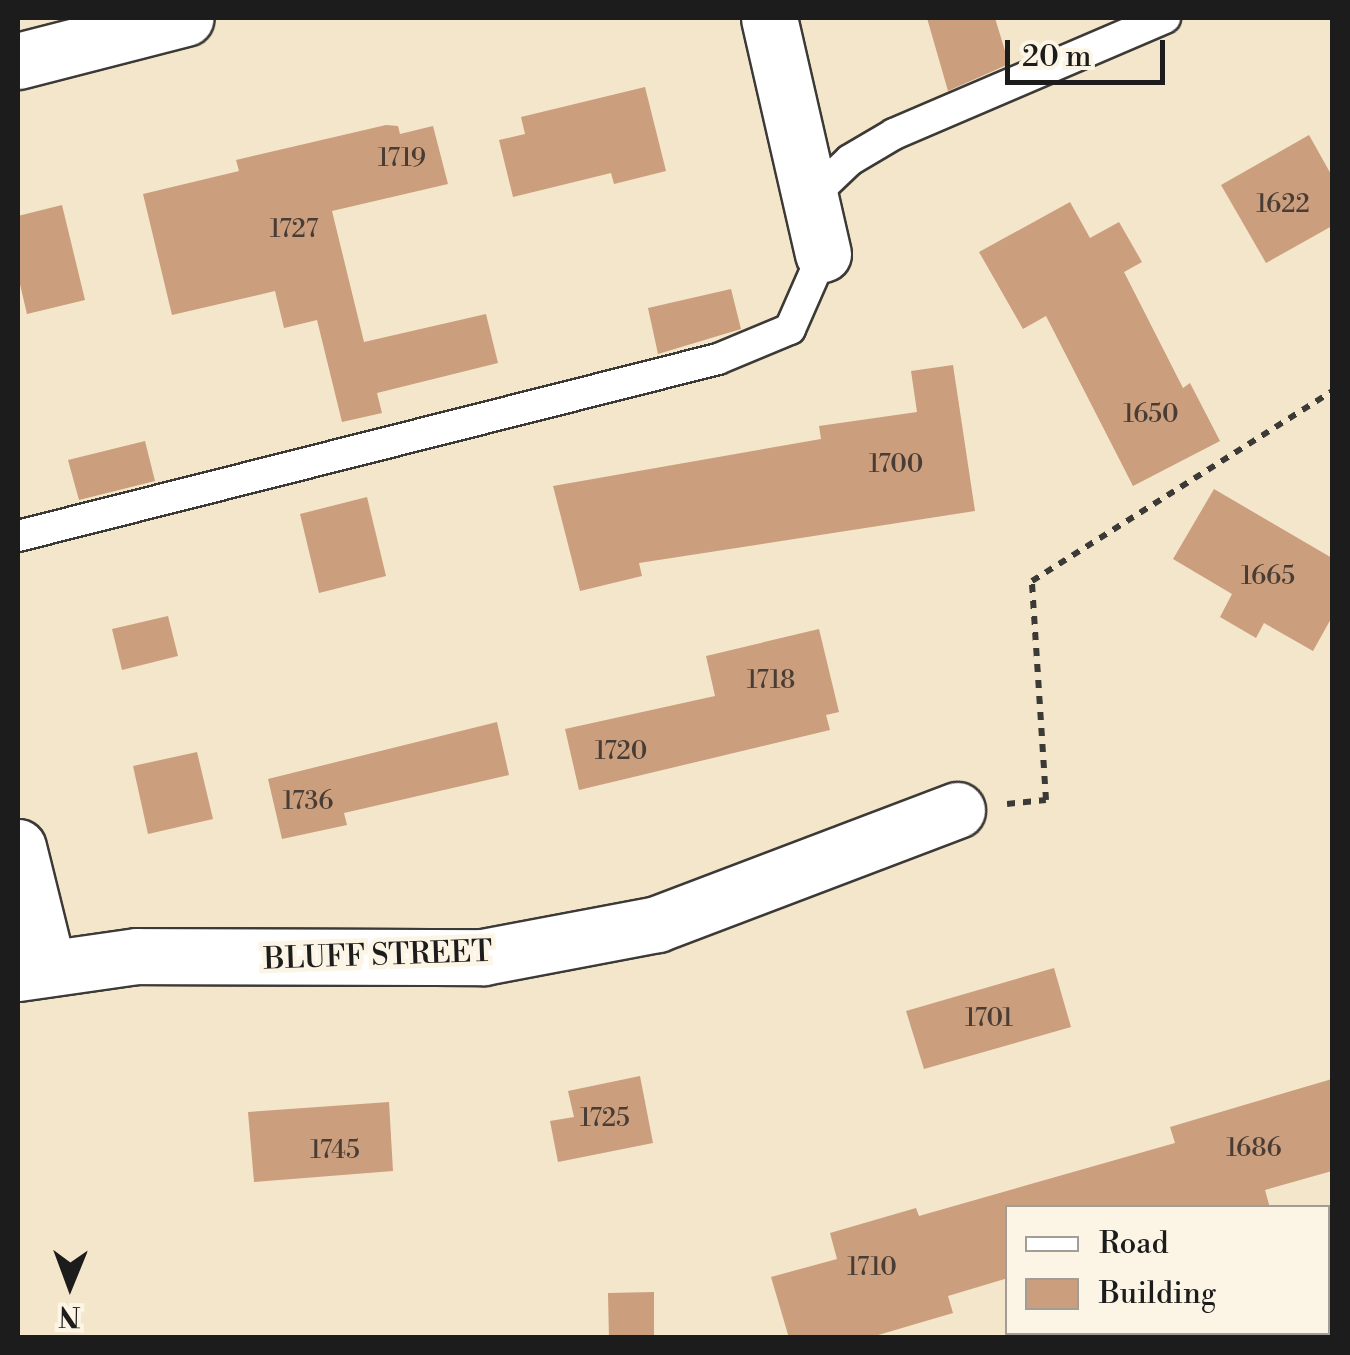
<!DOCTYPE html>
<style>
body{margin:0}
#map{position:relative;width:1350px;height:1355px;overflow:hidden;background:#f4e6ca;font-family:"Libre Bodoni",serif}
div>[style]{position:absolute}
[style*='--x']{left:calc(var(--x)*1px);top:calc(var(--y)*1px);width:calc(var(--w)*1px);rotate:calc(var(--a)*1deg)}
.building>*{inset:0;background:#cb9e7d}
.path>*{height:6px;margin-top:-3px;transform-origin:0;background:repeating-linear-gradient(90deg,#3c3a36 0 8px,transparent 0 16px)}
.roads{filter:drop-shadow(2px 0 #3c3a36) drop-shadow(-2px 0 #3c3a36) drop-shadow(0 2px #3c3a36) drop-shadow(0 -2px #3c3a36)}
.lane>*{height:30px;margin:-15px;padding:0 15px;transform-origin:15px;border-radius:15px;background:#fff}
.street>*{height:55px;margin:-27.5px;padding:0 27.5px;transform-origin:27.5px;border-radius:27.5px;background:#fff}
span{translate:-50% -50%;white-space:nowrap;text-align:center;line-height:1.15;-webkit-text-stroke:9px #fcf5e5;paint-order:stroke}
.number-label{font-size:25px;color:#483c34}
.number-label span{-webkit-text-stroke-width:0}
.street-label{font-size:30px;color:#1c1c1c}
.frame{position:absolute;inset:0;border:20px solid #1c1c1c;pointer-events:none}
.legend{position:absolute;left:1005px;top:1205px;width:325px;height:130px;box-sizing:border-box;background:#fcf5e5;border:2px solid #a29e95;margin:0;padding:12px 18px;list-style:none;font-size:30px;color:#1c1c1c}
.legend li{display:flex;align-items:center;gap:20px;height:50px}
.legend b{width:50px;border:2px solid #a29e95}
.north{position:absolute;left:20px;top:1235px;width:100px;height:100px;-webkit-text-stroke:8px #fcf5e5;paint-order:stroke;rotate:181deg;font-size:28px;font-weight:700;line-height:40px;text-align:center;color:#1c1c1c}
.north::after{content:'';display:block;margin:auto;width:35px;height:45px;background:#1c1c1c;clip-path:polygon(50% 0,100% 100%,50% 72%,0 100%)}
.scale{position:absolute;left:1005px;top:40px;width:160px;height:45px;box-sizing:border-box;border:5px solid #1c1c1c;border-top:0;padding-left:12px;font-size:30px;line-height:35px;white-space:nowrap;color:#1c1c1c;-webkit-text-stroke:8px #fcf5e5;paint-order:stroke}
</style>
<div id="map">
<div class="building">
<i style="clip-path:polygon(927px 18px,995px 18px,1009px 64px,948px 91px)"></i>
<i style="clip-path:polygon(645px 87px,666px 171px,614px 184px,611px 173px,513px 197px,499px 140px,525px 134px,521px 117px)"></i>
<i style="clip-path:polygon(386px 125px,398px 126px,400px 134px,433px 126px,448px 184px,332px 211px,364px 342px,486px 314px,498px 363px,377px 393px,382px 413px,342px 422px,317px 320px,284px 328px,275px 291px,172px 315px,143px 194px,239px 171px,236px 160px)"></i>
<i style="clip-path:polygon(1309px 135px,1332px 176px,1332px 226px,1266px 263px,1221px 185px)"></i>
<i style="clip-path:polygon(1070px 202px,1090px 238px,1119px 222px,1142px 262px,1124px 272px,1183px 388px,1190px 383px,1220px 441px,1133px 486px,1046px 316px,1023px 329px,979px 252px)"></i>
<i style="clip-path:polygon(62px 205px,85px 300px,27px 314px,18px 276px,18px 216px)"></i>
<i style="clip-path:polygon(731px 289px,741px 329px,658px 354px,648px 308px)"></i>
<i style="clip-path:polygon(953px 365px,975px 511px,639px 563px,642px 576px,580px 591px,553px 486px,821px 439px,819px 426px,917px 412px,911px 371px)"></i>
<i style="clip-path:polygon(145px 441px,155px 481px,79px 500px,68px 460px)"></i>
<i style="clip-path:polygon(1214px 489px,1332px 558px,1332px 617px,1313px 651px,1264px 623px,1256px 638px,1220px 617px,1232px 594px,1173px 559px)"></i>
<i style="clip-path:polygon(367px 497px,386px 576px,319px 593px,300px 514px)"></i>
<i style="clip-path:polygon(168px 616px,178px 656px,122px 670px,112px 629px)"></i>
<i style="clip-path:polygon(819px 629px,839px 712px,826px 715px,830px 730px,579px 790px,565px 729px,715px 696px,706px 656px)"></i>
<i style="clip-path:polygon(497px 722px,509px 775px,344px 813px,347px 825px,282px 839px,268px 779px)"></i>
<i style="clip-path:polygon(197px 752px,213px 819px,148px 834px,133px 766px)"></i>
<i style="clip-path:polygon(1054px 968px,1071px 1027px,924px 1069px,906px 1011px)"></i>
<i style="clip-path:polygon(640px 1076px,653px 1143px,558px 1162px,550px 1121px,574px 1117px,568px 1091px)"></i>
<i style="clip-path:polygon(1332px 1079px,1332px 1171px,1265px 1190px,1270px 1208px,1008px 1208px,1008px 1278px,948px 1296px,953px 1313px,868px 1338px,789px 1338px,771px 1277px,837px 1259px,830px 1233px,916px 1208px,919px 1216px,1175px 1143px,1170px 1127px)"></i>
<i style="clip-path:polygon(389px 1102px,393px 1171px,254px 1182px,248px 1112px)"></i>
<i style="clip-path:polygon(654px 1292px,654px 1338px,609px 1338px,608px 1293px)"></i>
</div>
<div class="path">
<i style="--x:1007;--y:804;--w:39;--a:-6"></i>
<i style="--x:1046;--y:800;--w:219;--a:-93.7"></i>
<i style="--x:1032;--y:581;--w:355;--a:-32.3"></i>
</div>
<div class="roads">
<div class="lane">
<i style="--x:810;--y:198;--w:55;--a:-43.5"></i>
<i style="--x:850;--y:160;--w:51;--a:-30.6"></i>
<i style="--x:894;--y:134;--w:295;--a:-23.2"></i>
<i style="--x:18;--y:536;--w:722;--a:-14.19"></i>
<i style="--x:718;--y:359;--w:78;--a:-22.6"></i>
<i style="--x:790;--y:329;--w:82;--a:-66.3"></i>
</div>
<div class="street">
<i style="--x:769;--y:18;--w:242;--a:77.1"></i>
<i style="--x:18;--y:61;--w:173;--a:-14.4"></i>
<i style="--x:18;--y:847;--w:125;--a:76.1"></i>
<i style="--x:18;--y:973;--w:120;--a:-8.1"></i>
<i style="--x:137;--y:956;--w:346;--a:0.2"></i>
<i style="--x:483;--y:957;--w:177;--a:-10.7"></i>
<i style="--x:657;--y:924;--w:321;--a:-20.8"></i>
<i style="--x:1328;--y:1314;--w:4;--a:-27"></i>
<i style="--x:1256;--y:1338;--w:16;--a:-22"></i>
</div>
</div>
<div class="number-label">
<span style="left:402px;top:159px">1719</span>
<span style="left:1283px;top:205px">1622</span>
<span style="left:294px;top:230px">1727</span>
<span style="left:1151px;top:415px">1650</span>
<span style="left:896px;top:465px">1700</span>
<span style="left:1268px;top:577px">1665</span>
<span style="left:771px;top:681px">1718</span>
<span style="left:621px;top:752px">1720</span>
<span style="left:308px;top:802px">1736</span>
<span style="left:989px;top:1019px">1701</span>
<span style="left:605px;top:1119px">1725</span>
<span style="left:1254px;top:1149px">1686</span>
<span style="left:335px;top:1151px">1745</span>
<span style="left:872px;top:1268px">1710</span>
</div>
<div class="street-label">
<span style="left:378px;top:956px;rotate:-2deg">BLUFF STREET</span>
</div>
<div class="frame"></div>
<ul class="legend">
<li><b style="height:12px;background:#fff"></b>Road</li>
<li><b style="height:28px;background:#cb9e7d"></b>Building</li>
</ul>
<div class="north">N</div>
<div class="scale">20 m</div>
</div>
